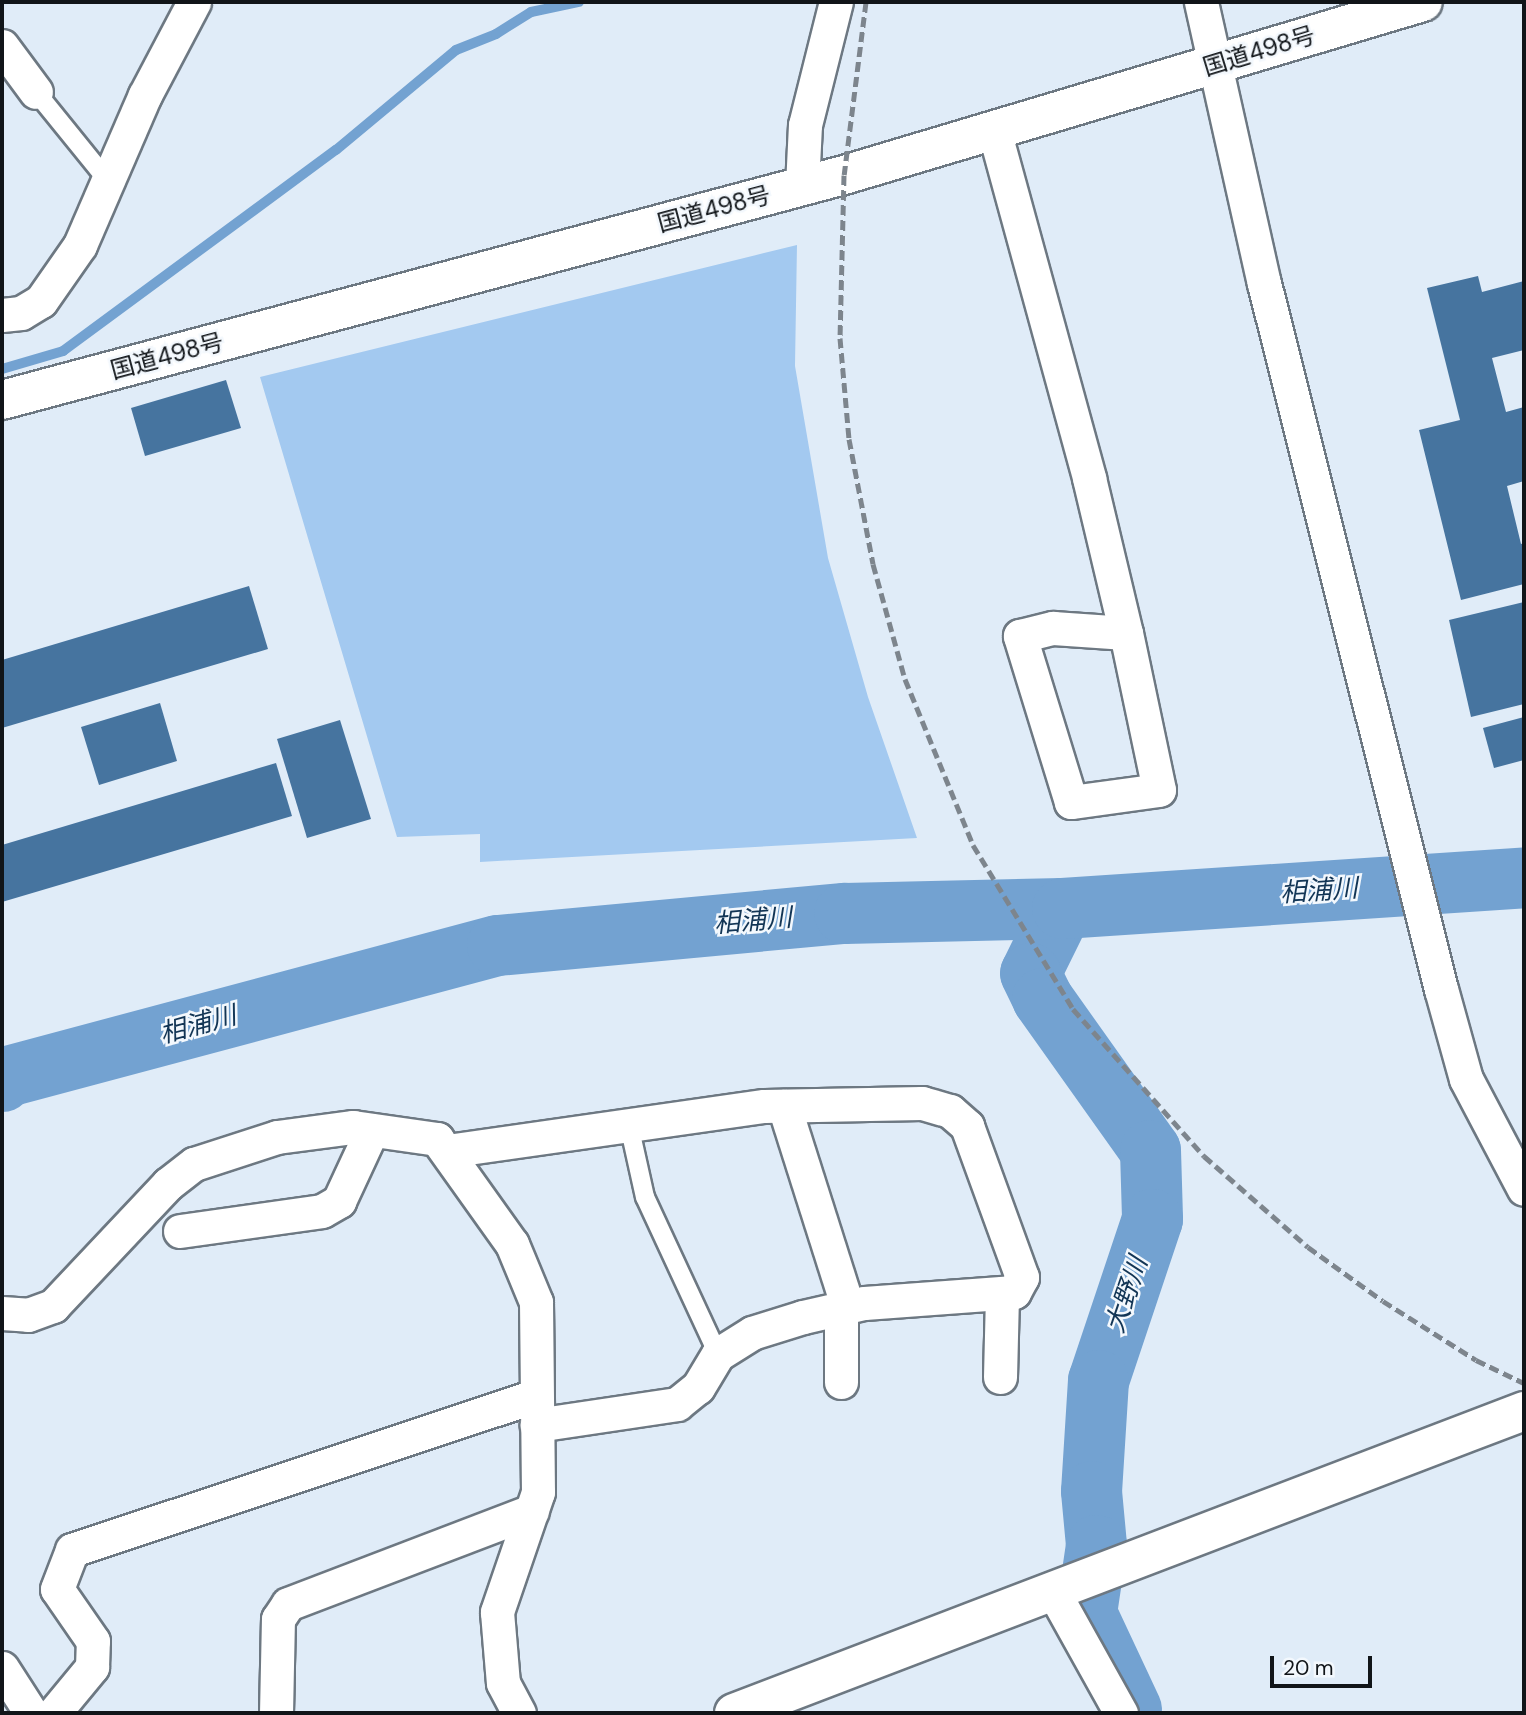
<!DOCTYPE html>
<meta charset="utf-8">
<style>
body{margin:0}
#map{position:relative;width:1526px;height:1715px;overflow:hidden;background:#e0ecf8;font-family:"DM Sans","Noto Sans JP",sans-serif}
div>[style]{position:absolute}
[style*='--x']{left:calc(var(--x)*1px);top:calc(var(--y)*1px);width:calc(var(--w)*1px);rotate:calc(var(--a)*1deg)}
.green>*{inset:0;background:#a3c9f0}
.stream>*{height:10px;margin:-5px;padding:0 5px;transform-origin:5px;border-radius:5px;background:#73a2d1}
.river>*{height:61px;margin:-30.5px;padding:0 30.5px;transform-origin:30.5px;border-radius:30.5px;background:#73a2d1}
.building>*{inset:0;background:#46749f}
.roads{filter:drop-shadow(2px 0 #6d7882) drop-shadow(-2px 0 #6d7882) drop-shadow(0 2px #6d7882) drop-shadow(0 -2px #6d7882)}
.service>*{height:18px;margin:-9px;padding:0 9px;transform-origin:9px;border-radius:9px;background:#fff}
.minor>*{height:33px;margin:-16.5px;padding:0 16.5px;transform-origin:16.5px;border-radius:16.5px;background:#fff}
.tertiary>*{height:38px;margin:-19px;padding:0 19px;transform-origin:19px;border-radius:19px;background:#fff}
.trunk>*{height:38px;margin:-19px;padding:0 19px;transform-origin:19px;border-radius:19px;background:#fff}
.rail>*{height:5px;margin-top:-2.5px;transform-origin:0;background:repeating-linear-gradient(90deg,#7d858d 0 10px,transparent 0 15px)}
span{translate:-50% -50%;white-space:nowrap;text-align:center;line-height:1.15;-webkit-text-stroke:5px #f3f8fd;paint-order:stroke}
.street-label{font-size:24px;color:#111519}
.water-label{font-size:26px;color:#123555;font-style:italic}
.frame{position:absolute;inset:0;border:4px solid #111519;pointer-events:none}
.scale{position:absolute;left:1270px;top:1656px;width:102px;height:32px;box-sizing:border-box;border:4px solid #111519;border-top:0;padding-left:9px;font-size:21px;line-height:24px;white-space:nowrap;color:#111519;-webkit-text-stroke:5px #f3f8fd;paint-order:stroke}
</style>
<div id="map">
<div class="green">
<i style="clip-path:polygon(797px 245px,795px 366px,828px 558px,868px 697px,917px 838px,480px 862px,480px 834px,397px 837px,260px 377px)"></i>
</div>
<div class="stream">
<i style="--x:2;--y:369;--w:64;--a:-16.4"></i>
<i style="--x:63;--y:351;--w:339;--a:-36.4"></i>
<i style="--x:336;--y:150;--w:156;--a:-39.8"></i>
<i style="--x:456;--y:50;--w:43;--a:-21.8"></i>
<i style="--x:496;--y:34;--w:41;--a:-32.2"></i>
<i style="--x:531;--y:12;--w:49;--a:-11.8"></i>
<i style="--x:2;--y:1075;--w:5;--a:11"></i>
</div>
<div class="river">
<i style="--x:1062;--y:908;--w:72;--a:116.2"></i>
<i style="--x:1030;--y:973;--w:28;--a:64"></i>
<i style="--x:1042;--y:998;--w:186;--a:54.6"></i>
<i style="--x:1150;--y:1150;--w:69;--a:88.3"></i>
<i style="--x:1152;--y:1219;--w:170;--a:108.5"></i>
<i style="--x:1098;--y:1380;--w:111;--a:93.6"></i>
<i style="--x:1091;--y:1491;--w:54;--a:84.7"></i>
<i style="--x:1096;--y:1545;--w:69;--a:98.4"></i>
<i style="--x:1086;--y:1613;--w:106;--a:64.9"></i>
<i style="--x:2;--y:1081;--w:7;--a:-45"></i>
<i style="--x:7;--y:1076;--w:507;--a:-14.97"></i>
<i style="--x:497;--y:945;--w:348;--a:-5.3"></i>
<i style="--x:844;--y:913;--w:218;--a:-1.3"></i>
<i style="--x:1062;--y:908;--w:463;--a:-3.8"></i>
</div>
<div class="building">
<i style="clip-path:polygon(1478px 276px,1482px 292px,1524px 281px,1524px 350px,1492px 358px,1506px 412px,1524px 407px,1524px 481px,1507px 486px,1521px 544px,1524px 543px,1524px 584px,1461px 600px,1419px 430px,1460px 420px,1427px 288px)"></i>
<i style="clip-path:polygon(226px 380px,241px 428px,145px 456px,131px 408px)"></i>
<i style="clip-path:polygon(249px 586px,268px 649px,2px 728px,2px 660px)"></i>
<i style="clip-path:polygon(1524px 602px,1524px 704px,1471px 717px,1449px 620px)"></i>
<i style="clip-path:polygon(160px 703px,177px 761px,99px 785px,81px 727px)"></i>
<i style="clip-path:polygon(1524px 717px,1524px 760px,1494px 768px,1483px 728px)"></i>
<i style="clip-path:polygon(340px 720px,371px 819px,307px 838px,277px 739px)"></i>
<i style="clip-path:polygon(276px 763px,292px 816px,2px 902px,2px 845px)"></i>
</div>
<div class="roads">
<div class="service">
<i style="--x:36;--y:92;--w:114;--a:51"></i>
<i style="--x:629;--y:1125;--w:74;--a:77.5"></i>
<i style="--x:645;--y:1197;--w:173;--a:65.1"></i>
</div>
<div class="minor">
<i style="--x:1201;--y:2;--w:288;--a:77.4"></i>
<i style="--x:1264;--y:283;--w:728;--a:75.93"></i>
<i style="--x:1441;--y:989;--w:93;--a:74.5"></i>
<i style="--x:1466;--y:1079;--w:124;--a:62.2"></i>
<i style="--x:2;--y:46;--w:57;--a:53.5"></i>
<i style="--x:994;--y:130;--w:361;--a:74.7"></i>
<i style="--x:1089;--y:478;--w:159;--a:76.6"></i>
<i style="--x:1126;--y:633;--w:160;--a:78.1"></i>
<i style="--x:1159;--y:790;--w:89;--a:172.2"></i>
<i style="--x:1071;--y:802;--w:174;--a:-107.1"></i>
<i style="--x:1020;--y:636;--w:34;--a:-14"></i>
<i style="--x:1053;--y:628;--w:73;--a:3.9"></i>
<i style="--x:802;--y:186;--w:61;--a:-87.2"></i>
<i style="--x:805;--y:125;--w:127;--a:-75.9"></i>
<i style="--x:2;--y:315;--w:19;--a:-6"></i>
<i style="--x:21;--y:313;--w:23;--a:-31"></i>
<i style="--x:41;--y:301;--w:68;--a:-55.1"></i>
<i style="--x:80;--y:245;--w:163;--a:-66.6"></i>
<i style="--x:145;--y:95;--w:105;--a:-62.2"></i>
<i style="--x:784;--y:1106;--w:209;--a:72.4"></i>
<i style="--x:447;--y:1151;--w:320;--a:-8.1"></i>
<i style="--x:764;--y:1106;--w:158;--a:-1.1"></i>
<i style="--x:922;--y:1103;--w:29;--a:16"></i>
<i style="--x:950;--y:1111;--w:23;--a:41"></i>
<i style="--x:967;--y:1126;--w:161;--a:70"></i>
<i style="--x:1022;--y:1277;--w:17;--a:118"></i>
<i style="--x:1014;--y:1292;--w:150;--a:175.8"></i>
<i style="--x:864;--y:1303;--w:63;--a:167.1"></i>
<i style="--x:803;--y:1317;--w:53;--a:162.6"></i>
<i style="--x:752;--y:1333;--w:40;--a:148"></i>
<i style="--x:718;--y:1354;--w:39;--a:121"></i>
<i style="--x:698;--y:1387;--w:27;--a:141"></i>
<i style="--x:677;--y:1404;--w:142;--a:171.5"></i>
<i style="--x:180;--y:1231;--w:143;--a:-8"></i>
<i style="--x:322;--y:1211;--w:20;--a:-30"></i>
<i style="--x:339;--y:1201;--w:78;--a:-65.1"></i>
<i style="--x:841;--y:1307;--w:75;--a:90"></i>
<i style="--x:2;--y:1313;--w:26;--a:4"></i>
<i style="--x:28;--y:1315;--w:27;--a:-20"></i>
<i style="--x:53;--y:1306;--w:168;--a:-46.7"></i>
<i style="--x:168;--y:1184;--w:33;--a:-38"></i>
<i style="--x:194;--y:1164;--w:87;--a:-18"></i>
<i style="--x:277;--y:1137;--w:77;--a:-7.5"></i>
<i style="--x:353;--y:1127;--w:85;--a:8.1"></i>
<i style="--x:437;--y:1139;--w:129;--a:54.5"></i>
<i style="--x:512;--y:1244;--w:63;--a:67.5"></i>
<i style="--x:536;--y:1302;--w:190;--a:89.4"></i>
<i style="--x:538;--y:1492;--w:127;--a:108.9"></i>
<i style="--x:497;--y:1612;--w:71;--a:85.2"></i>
<i style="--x:503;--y:1683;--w:34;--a:62"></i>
<i style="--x:1000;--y:1377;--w:84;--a:-88.6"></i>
<i style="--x:1053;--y:1591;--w:140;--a:60.9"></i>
<i style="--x:2;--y:1668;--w:54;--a:57.2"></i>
<i style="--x:54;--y:1713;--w:60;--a:-50.4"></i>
<i style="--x:92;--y:1667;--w:26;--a:-88"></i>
<i style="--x:93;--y:1641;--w:63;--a:-124.7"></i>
<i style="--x:57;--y:1589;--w:42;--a:-69"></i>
<i style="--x:72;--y:1550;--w:489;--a:-18.4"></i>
<i style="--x:276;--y:1713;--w:94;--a:-88.8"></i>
<i style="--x:278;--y:1619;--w:18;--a:-56"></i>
<i style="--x:288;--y:1604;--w:261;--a:-20.9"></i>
</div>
<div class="tertiary">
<i style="--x:734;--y:1713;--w:846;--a:-20.92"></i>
</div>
<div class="trunk">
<i style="--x:2;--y:400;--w:872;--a:-14.96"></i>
<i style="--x:844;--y:175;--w:604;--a:-16.64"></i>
</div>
</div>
<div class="rail">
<i style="--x:866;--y:2;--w:174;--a:97.2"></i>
<i style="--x:844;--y:175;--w:163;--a:91.4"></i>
<i style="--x:840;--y:338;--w:101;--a:84.9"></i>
<i style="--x:849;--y:439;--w:127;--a:79.1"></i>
<i style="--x:873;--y:564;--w:119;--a:74.5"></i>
<i style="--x:905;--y:679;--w:179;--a:67.7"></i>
<i style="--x:973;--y:845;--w:192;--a:58.6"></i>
<i style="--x:1073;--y:1009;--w:197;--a:48.3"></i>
<i style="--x:1204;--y:1156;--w:138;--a:41.2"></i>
<i style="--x:1308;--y:1247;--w:92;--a:35.8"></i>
<i style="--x:1383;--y:1301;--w:110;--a:32.4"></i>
<i style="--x:1476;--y:1360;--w:53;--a:25.6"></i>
</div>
<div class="street-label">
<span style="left:1259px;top:51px;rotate:-17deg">国道498号</span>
<span style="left:714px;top:209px;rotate:-15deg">国道498号</span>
<span style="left:167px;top:356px;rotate:-15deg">国道498号</span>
</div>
<div class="water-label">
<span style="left:1319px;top:891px;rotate:-4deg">相浦川</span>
<span style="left:753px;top:921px;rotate:-5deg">相浦川</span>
<span style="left:198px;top:1025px;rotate:-15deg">相浦川</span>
<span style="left:1127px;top:1295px;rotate:-71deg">大野川</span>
</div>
<div class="frame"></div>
<div class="scale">20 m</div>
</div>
